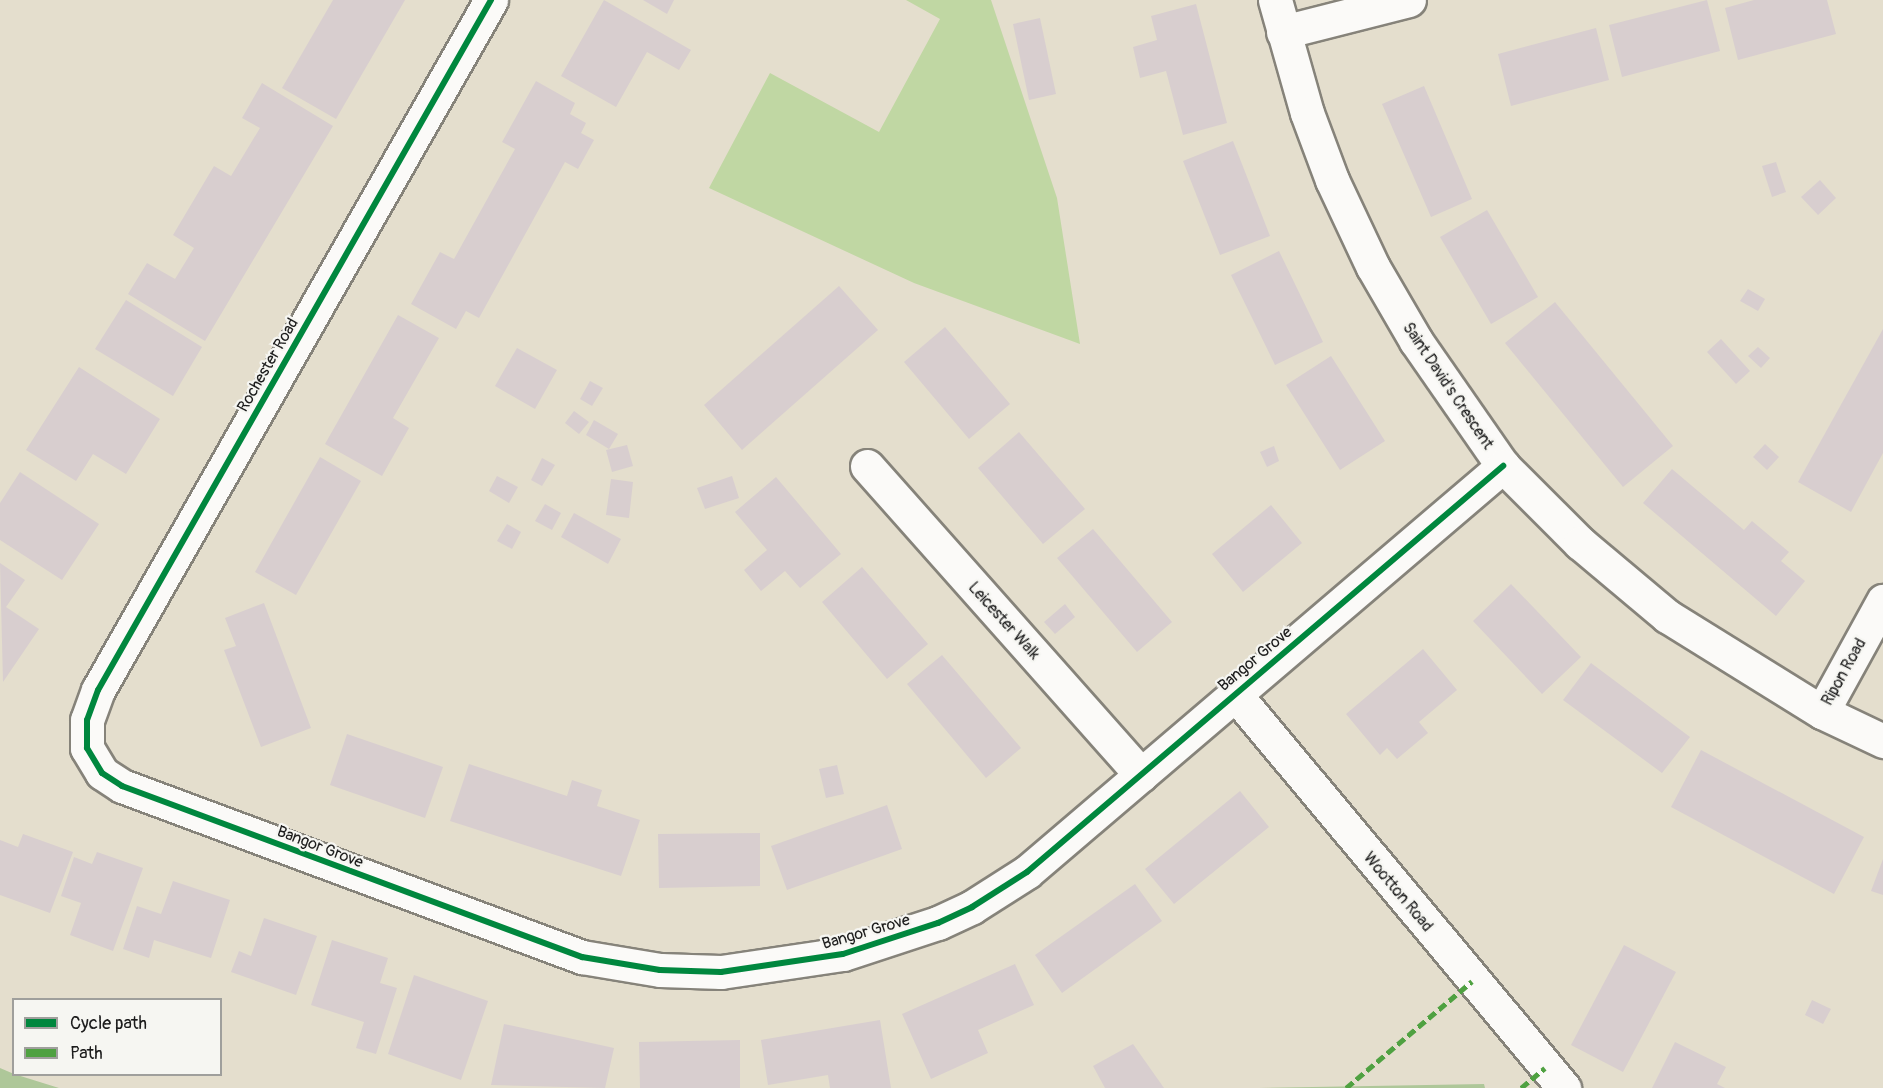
<!DOCTYPE html>
<style>
body{margin:0}
#map{position:relative;width:1883px;height:1088px;overflow:hidden;background:#e4decd;font-family:Pangolin,sans-serif}
div>[style]{position:absolute}
[style*='--x']{left:calc(var(--x)*1px);top:calc(var(--y)*1px);width:calc(var(--w)*1px);rotate:calc(var(--a)*1deg)}
.green>*{inset:0;background:#c0d7a3}
.forest>*{inset:0;background:#aec799}
.building>*{inset:0;background:#d8cecf}
.roads{filter:drop-shadow(2px 0 #86837a) drop-shadow(-2px 0 #86837a) drop-shadow(0 2px #86837a) drop-shadow(0 -2px #86837a)}
.minor>*{height:33px;margin:-16.5px;padding:0 16.5px;transform-origin:16.5px;border-radius:16.5px;background:#fbfaf8}
.quiet>*{height:4.5px;margin-top:-2.25px;transform-origin:0;background:repeating-linear-gradient(90deg,#4fa141 0 9px,transparent 0 13.5px)}
.cycleway>*{height:6px;margin:-3px;padding:0 3px;transform-origin:3px;border-radius:3px;background:#00873e}
span{translate:-50% -50%;white-space:nowrap;text-align:center;line-height:1.15;-webkit-text-stroke:4.5px #f6f6f2;paint-order:stroke}
.street-label{font-size:16px;color:#1c1c1c}
.legend{position:absolute;left:12px;top:998px;width:210px;height:78px;box-sizing:border-box;background:#f6f6f2;border:2px solid #9f9f9c;margin:0;padding:8px 10px;list-style:none;font-size:18px;color:#1c1c1c}
.legend li{display:flex;align-items:center;gap:12px;height:30px}
.legend b{width:30px;border:2px solid #9f9f9c}
</style>
<div id="map">
<div class="green">
<i style="clip-path:polygon(906px 0,991px 0,1057px 198px,1080px 344px,914px 283px,709px 188px,770px 73px,879px 132px,940px 19px)"></i>
</div>
<div class="forest">
<i style="clip-path:polygon(0 1068px,14px 1074px,59px 1088px,0 1088px)"></i>
<i style="clip-path:polygon(1484px 1084px,1485px 1088px,1258px 1088px)"></i>
</div>
<div class="building">
<i style="clip-path:polygon(333px 0,405px 0,336px 119px,282px 88px)"></i>
<i style="clip-path:polygon(604px 0,691px 50px,679px 70px,647px 52px,616px 107px,561px 76px)"></i>
<i style="clip-path:polygon(643px 0,674px 0,667px 14px)"></i>
<i style="clip-path:polygon(1707px 0,1720px 51px,1622px 77px,1609px 25px)"></i>
<i style="clip-path:polygon(1754px 0,1827px 0,1836px 34px,1738px 60px,1725px 8px)"></i>
<i style="clip-path:polygon(1196px 4px,1227px 123px,1183px 135px,1166px 71px,1140px 78px,1133px 47px,1157px 40px,1151px 16px)"></i>
<i style="clip-path:polygon(1040px 18px,1056px 94px,1029px 100px,1013px 24px)"></i>
<i style="clip-path:polygon(1596px 28px,1609px 80px,1511px 106px,1498px 54px)"></i>
<i style="clip-path:polygon(536px 81px,575px 103px,570px 114px,586px 123px,581px 133px,594px 140px,578px 169px,565px 162px,479px 318px,466px 311px,456px 329px,411px 304px,440px 252px,454px 259px,515px 149px,502px 142px)"></i>
<i style="clip-path:polygon(262px 83px,333px 126px,205px 341px,128px 294px,147px 263px,175px 279px,194px 248px,173px 235px,214px 166px,231px 176px,260px 128px,242px 118px)"></i>
<i style="clip-path:polygon(1424px 86px,1472px 199px,1431px 217px,1382px 104px)"></i>
<i style="clip-path:polygon(1233px 141px,1270px 236px,1220px 255px,1183px 161px)"></i>
<i style="clip-path:polygon(1776px 162px,1786px 192px,1772px 197px,1762px 166px)"></i>
<i style="clip-path:polygon(1820px 180px,1836px 198px,1818px 215px,1801px 197px)"></i>
<i style="clip-path:polygon(1487px 210px,1538px 297px,1491px 324px,1440px 237px)"></i>
<i style="clip-path:polygon(1279px 251px,1323px 342px,1275px 365px,1231px 275px)"></i>
<i style="clip-path:polygon(839px 286px,878px 330px,742px 450px,704px 405px)"></i>
<i style="clip-path:polygon(1748px 289px,1765px 299px,1758px 311px,1740px 301px)"></i>
<i style="clip-path:polygon(126px 300px,202px 347px,173px 396px,95px 349px)"></i>
<i style="clip-path:polygon(1555px 302px,1673px 446px,1623px 487px,1505px 343px)"></i>
<i style="clip-path:polygon(398px 315px,439px 338px,393px 418px,409px 428px,382px 476px,325px 444px)"></i>
<i style="clip-path:polygon(945px 327px,1010px 404px,969px 439px,904px 362px)"></i>
<i style="clip-path:polygon(1883px 329px,1883px 453px,1851px 512px,1798px 482px)"></i>
<i style="clip-path:polygon(1721px 339px,1750px 371px,1736px 384px,1707px 352px)"></i>
<i style="clip-path:polygon(1758px 347px,1770px 358px,1761px 368px,1748px 356px)"></i>
<i style="clip-path:polygon(517px 348px,557px 370px,535px 409px,495px 386px)"></i>
<i style="clip-path:polygon(1331px 356px,1385px 441px,1340px 470px,1286px 385px)"></i>
<i style="clip-path:polygon(79px 367px,160px 419px,126px 474px,93px 454px,76px 481px,26px 450px)"></i>
<i style="clip-path:polygon(590px 381px,603px 388px,592px 406px,580px 399px)"></i>
<i style="clip-path:polygon(574px 411px,589px 422px,579px 434px,565px 423px)"></i>
<i style="clip-path:polygon(594px 420px,618px 434px,609px 449px,586px 435px)"></i>
<i style="clip-path:polygon(1019px 432px,1085px 509px,1043px 544px,978px 468px)"></i>
<i style="clip-path:polygon(1765px 444px,1779px 457px,1767px 470px,1753px 457px)"></i>
<i style="clip-path:polygon(627px 445px,633px 466px,612px 472px,606px 450px)"></i>
<i style="clip-path:polygon(1274px 446px,1279px 461px,1267px 467px,1260px 452px)"></i>
<i style="clip-path:polygon(320px 457px,361px 481px,296px 595px,255px 572px)"></i>
<i style="clip-path:polygon(542px 458px,555px 465px,542px 486px,531px 480px)"></i>
<i style="clip-path:polygon(1672px 469px,1744px 530px,1752px 521px,1789px 552px,1781px 561px,1805px 581px,1776px 616px,1643px 503px)"></i>
<i style="clip-path:polygon(20px 472px,99px 524px,62px 580px,0 540px,0 503px)"></i>
<i style="clip-path:polygon(497px 476px,518px 487px,509px 503px,489px 491px)"></i>
<i style="clip-path:polygon(732px 476px,739px 498px,705px 509px,697px 488px)"></i>
<i style="clip-path:polygon(776px 477px,841px 554px,800px 588px,785px 571px,761px 591px,744px 570px,767px 550px,735px 512px)"></i>
<i style="clip-path:polygon(611px 479px,633px 482px,629px 518px,606px 515px)"></i>
<i style="clip-path:polygon(545px 504px,561px 513px,552px 530px,535px 521px)"></i>
<i style="clip-path:polygon(1271px 505px,1302px 543px,1243px 592px,1212px 554px)"></i>
<i style="clip-path:polygon(574px 513px,621px 539px,608px 564px,561px 537px)"></i>
<i style="clip-path:polygon(507px 524px,521px 532px,512px 549px,497px 541px)"></i>
<i style="clip-path:polygon(1093px 529px,1172px 622px,1137px 652px,1057px 558px)"></i>
<i style="clip-path:polygon(0 563px,25px 580px,6px 607px,39px 629px,3px 682px)"></i>
<i style="clip-path:polygon(862px 567px,928px 644px,887px 679px,822px 602px)"></i>
<i style="clip-path:polygon(1511px 584px,1581px 657px,1542px 694px,1473px 621px)"></i>
<i style="clip-path:polygon(264px 603px,311px 728px,261px 747px,224px 650px,236px 646px,225px 618px)"></i>
<i style="clip-path:polygon(1065px 604px,1075px 617px,1055px 634px,1044px 622px)"></i>
<i style="clip-path:polygon(1423px 649px,1457px 690px,1419px 722px,1428px 733px,1397px 759px,1387px 748px,1380px 755px,1346px 714px)"></i>
<i style="clip-path:polygon(942px 655px,1021px 748px,986px 778px,907px 684px)"></i>
<i style="clip-path:polygon(1591px 663px,1690px 737px,1662px 773px,1563px 700px)"></i>
<i style="clip-path:polygon(347px 734px,443px 767px,425px 818px,330px 785px)"></i>
<i style="clip-path:polygon(1701px 750px,1864px 837px,1834px 894px,1671px 807px)"></i>
<i style="clip-path:polygon(469px 764px,567px 796px,572px 780px,602px 790px,597px 806px,640px 820px,621px 876px,450px 821px)"></i>
<i style="clip-path:polygon(837px 765px,844px 794px,826px 798px,819px 769px)"></i>
<i style="clip-path:polygon(1240px 791px,1269px 827px,1174px 904px,1145px 869px)"></i>
<i style="clip-path:polygon(887px 805px,902px 849px,787px 890px,771px 846px)"></i>
<i style="clip-path:polygon(760px 833px,760px 886px,659px 888px,658px 834px)"></i>
<i style="clip-path:polygon(23px 834px,73px 852px,50px 913px,0 895px,0 840px,18px 847px)"></i>
<i style="clip-path:polygon(97px 852px,143px 868px,113px 951px,70px 935px,81px 903px,61px 896px,74px 857px,92px 864px)"></i>
<i style="clip-path:polygon(1883px 859px,1883px 895px,1871px 891px)"></i>
<i style="clip-path:polygon(173px 881px,230px 900px,211px 958px,154px 940px,149px 958px,123px 949px,137px 906px,161px 914px)"></i>
<i style="clip-path:polygon(1135px 884px,1162px 921px,1062px 993px,1035px 955px)"></i>
<i style="clip-path:polygon(264px 918px,317px 936px,296px 995px,231px 972px,239px 951px,251px 956px)"></i>
<i style="clip-path:polygon(332px 940px,388px 958px,380px 983px,397px 988px,376px 1054px,356px 1048px,364px 1022px,311px 1005px)"></i>
<i style="clip-path:polygon(1624px 945px,1676px 972px,1623px 1072px,1571px 1045px)"></i>
<i style="clip-path:polygon(1015px 964px,1034px 1005px,978px 1030px,988px 1053px,931px 1079px,902px 1014px)"></i>
<i style="clip-path:polygon(414px 975px,488px 1001px,461px 1080px,388px 1054px)"></i>
<i style="clip-path:polygon(1812px 1000px,1831px 1009px,1823px 1024px,1805px 1015px)"></i>
<i style="clip-path:polygon(880px 1020px,891px 1088px,830px 1088px,828px 1075px,768px 1085px,761px 1040px)"></i>
<i style="clip-path:polygon(504px 1024px,614px 1048px,605px 1088px,491px 1085px)"></i>
<i style="clip-path:polygon(740px 1040px,740px 1088px,640px 1088px,639px 1042px)"></i>
<i style="clip-path:polygon(1675px 1042px,1726px 1067px,1717px 1084px,1725px 1088px,1652px 1088px)"></i>
<i style="clip-path:polygon(1133px 1044px,1164px 1088px,1105px 1088px,1093px 1066px)"></i>
</div>
<div class="roads">
<div class="minor">
<i style="--x:491;--y:0;--w:794;--a:119.66"></i>
<i style="--x:98;--y:690;--w:32;--a:110"></i>
<i style="--x:87;--y:720;--w:28;--a:90"></i>
<i style="--x:87;--y:748;--w:29;--a:59"></i>
<i style="--x:102;--y:773;--w:24;--a:33"></i>
<i style="--x:122;--y:786;--w:491;--a:20.4"></i>
<i style="--x:582;--y:957;--w:79;--a:9.5"></i>
<i style="--x:660;--y:970;--w:61;--a:1.9"></i>
<i style="--x:721;--y:972;--w:123;--a:-8.4"></i>
<i style="--x:843;--y:954;--w:100;--a:-18.1"></i>
<i style="--x:938;--y:923;--w:38;--a:-25"></i>
<i style="--x:972;--y:907;--w:65;--a:-32.5"></i>
<i style="--x:1027;--y:872;--w:626;--a:-40.46"></i>
<i style="--x:1275;--y:0;--w:117;--a:74.2"></i>
<i style="--x:1307;--y:113;--w:72;--a:69.5"></i>
<i style="--x:1332;--y:180;--w:96;--a:64.8"></i>
<i style="--x:1373;--y:267;--w:86;--a:59.8"></i>
<i style="--x:1416;--y:341;--w:152;--a:55.2"></i>
<i style="--x:1503;--y:466;--w:109;--a:45"></i>
<i style="--x:1580;--y:543;--w:114;--a:40"></i>
<i style="--x:1667;--y:616;--w:182;--a:31.8"></i>
<i style="--x:1822;--y:712;--w:68;--a:25.4"></i>
<i style="--x:1283;--y:32;--w:130;--a:-14.3"></i>
<i style="--x:867;--y:466;--w:413;--a:48.4"></i>
<i style="--x:1234;--y:693;--w:515;--a:50.12"></i>
<i style="--x:1822;--y:712;--w:127;--a:-61.2"></i>
</div>
</div>
<div class="quiet">
<i style="--x:1346;--y:1088;--w:165;--a:-40.3"></i>
<i style="--x:1521;--y:1088;--w:31;--a:-40"></i>
</div>
<div class="cycleway">
<i style="--x:491;--y:0;--w:794;--a:119.66"></i>
<i style="--x:98;--y:690;--w:32;--a:110"></i>
<i style="--x:87;--y:720;--w:28;--a:90"></i>
<i style="--x:87;--y:748;--w:29;--a:59"></i>
<i style="--x:102;--y:773;--w:24;--a:33"></i>
<i style="--x:122;--y:786;--w:491;--a:20.4"></i>
<i style="--x:582;--y:957;--w:79;--a:9.5"></i>
<i style="--x:660;--y:970;--w:61;--a:1.9"></i>
<i style="--x:721;--y:972;--w:123;--a:-8.4"></i>
<i style="--x:843;--y:954;--w:100;--a:-18.1"></i>
<i style="--x:938;--y:923;--w:38;--a:-25"></i>
<i style="--x:972;--y:907;--w:65;--a:-32.5"></i>
<i style="--x:1027;--y:872;--w:626;--a:-40.46"></i>
</div>
<div class="street-label">
<span style="left:268px;top:365px;rotate:-60deg">Rochester Road</span>
<span style="left:1448px;top:386px;rotate:56deg">Saint David's Crescent</span>
<span style="left:1004px;top:621px;rotate:48deg">Leicester Walk</span>
<span style="left:1255px;top:659px;rotate:-40deg">Bangor Grove</span>
<span style="left:1844px;top:672px;rotate:-61deg">Ripon Road</span>
<span style="left:320px;top:847px;rotate:21deg">Bangor Grove</span>
<span style="left:1398px;top:892px;rotate:50deg">Wootton Road</span>
<span style="left:866px;top:932px;rotate:-16deg">Bangor Grove</span>
</div>
<ul class="legend">
<li><b style="height:8px;background:#00873e"></b>Cycle path</li>
<li><b style="height:8px;background:#4fa141"></b>Path</li>
</ul>
</div>
